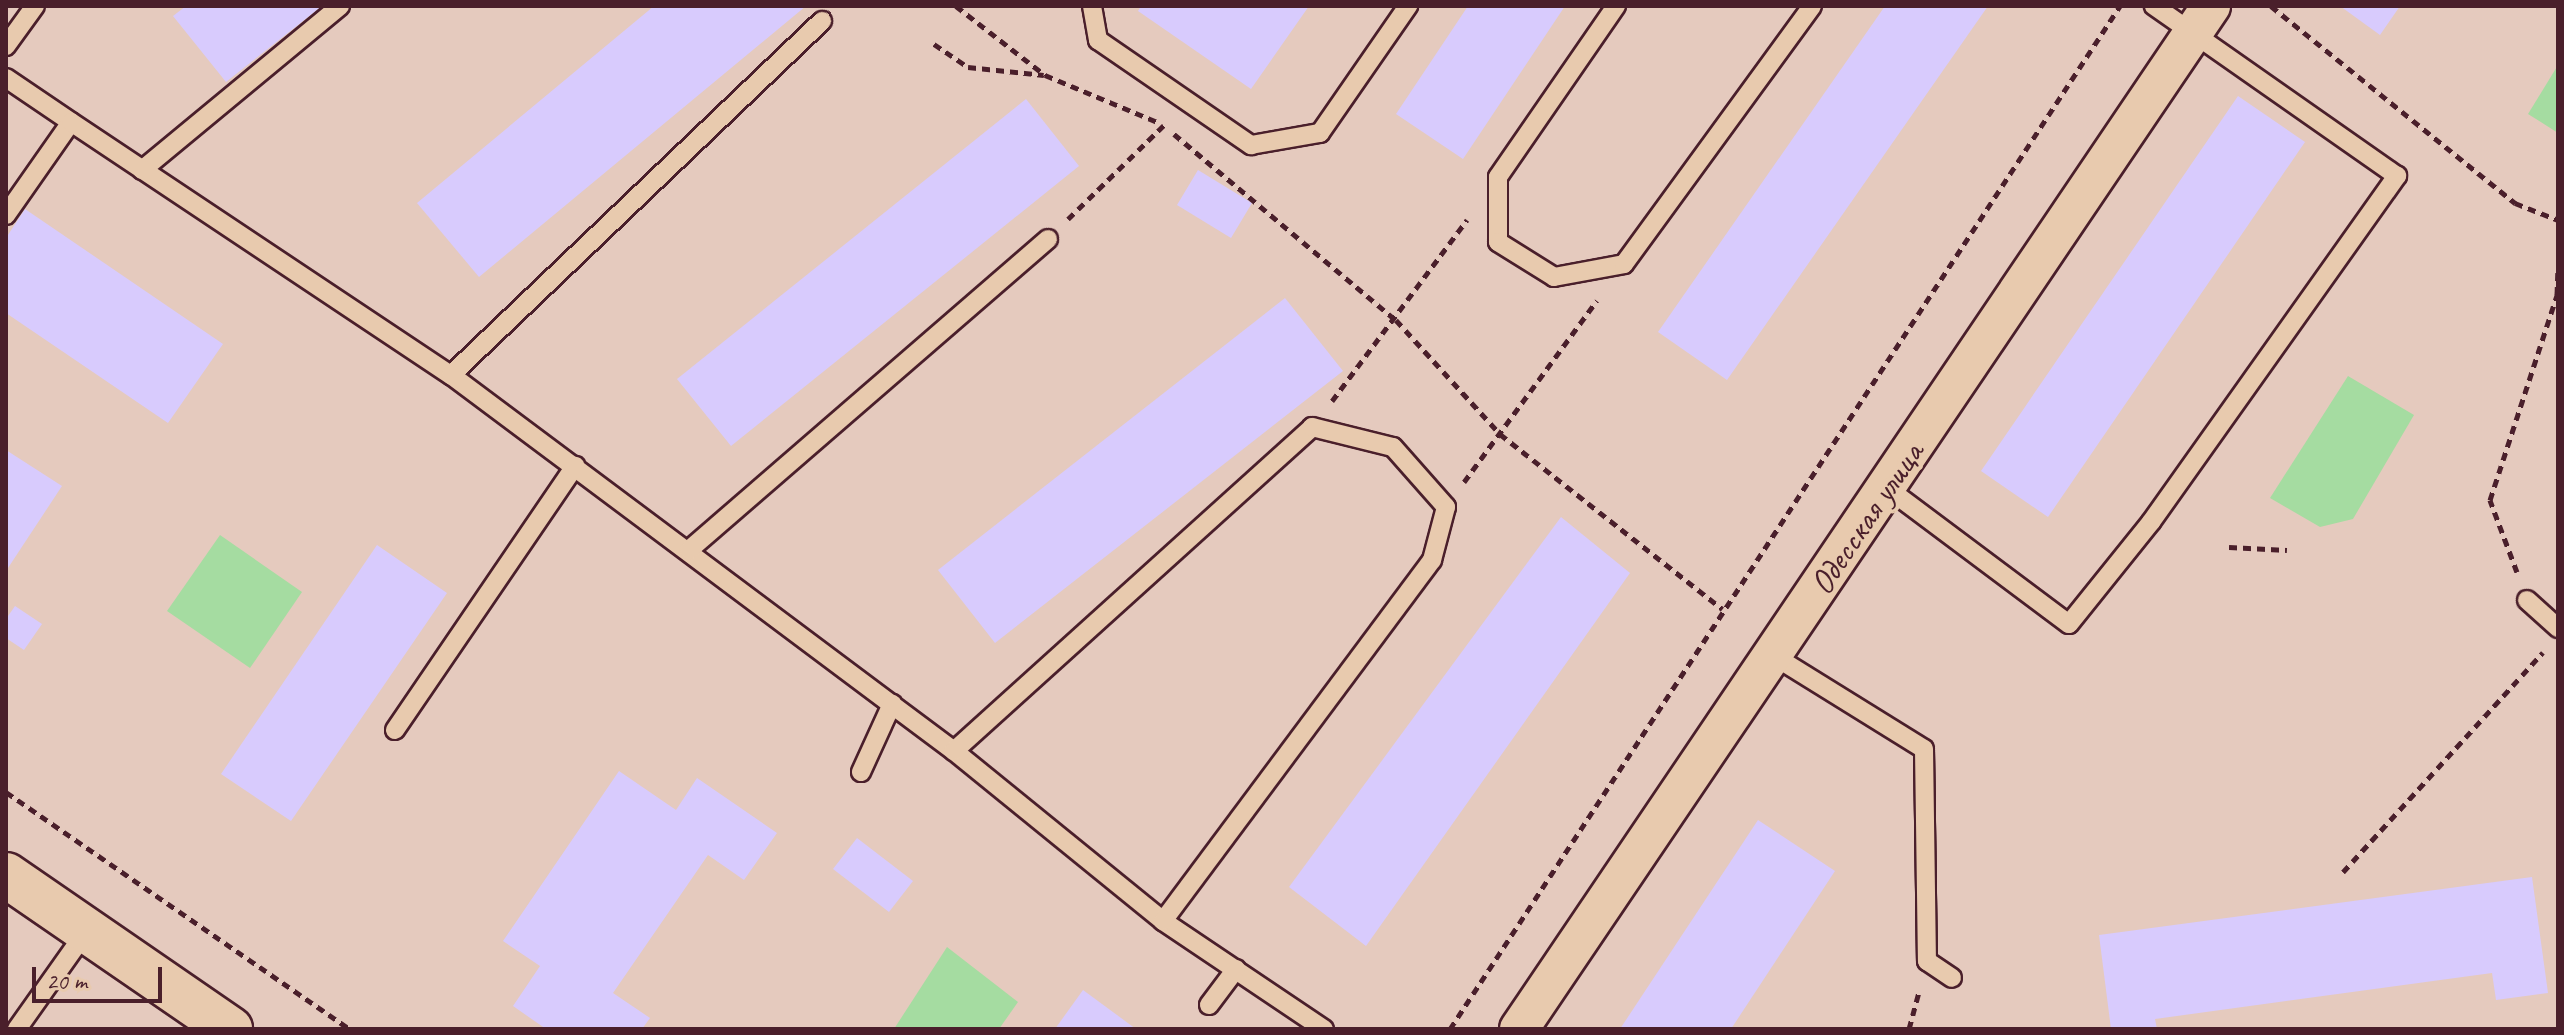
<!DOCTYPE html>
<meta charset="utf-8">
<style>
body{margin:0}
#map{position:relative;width:2564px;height:1035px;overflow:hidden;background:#e5cabe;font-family:Caveat,sans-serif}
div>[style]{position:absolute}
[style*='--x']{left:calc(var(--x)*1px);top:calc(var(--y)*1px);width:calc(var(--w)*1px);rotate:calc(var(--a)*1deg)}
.green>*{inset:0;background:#a5dca1}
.building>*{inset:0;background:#d8cbfd}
.path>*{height:5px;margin-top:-2.5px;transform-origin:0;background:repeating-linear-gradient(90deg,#4a1f2b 0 8px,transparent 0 14px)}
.roads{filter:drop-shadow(2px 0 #4a1f2b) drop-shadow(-2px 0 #4a1f2b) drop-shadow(0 2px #4a1f2b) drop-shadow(0 -2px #4a1f2b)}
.lane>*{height:18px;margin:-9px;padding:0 9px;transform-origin:9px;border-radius:9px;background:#e8caae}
.street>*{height:38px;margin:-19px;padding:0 19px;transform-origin:19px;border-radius:19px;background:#e8caae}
.secondary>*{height:44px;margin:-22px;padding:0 22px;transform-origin:22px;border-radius:22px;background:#e8caae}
span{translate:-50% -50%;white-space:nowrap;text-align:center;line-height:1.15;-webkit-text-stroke:8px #e8caae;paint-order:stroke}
.street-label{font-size:34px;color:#4a1f2b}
.frame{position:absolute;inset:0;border:8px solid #4a1f2b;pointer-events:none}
.scale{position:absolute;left:32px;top:967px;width:130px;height:36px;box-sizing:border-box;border:4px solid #4a1f2b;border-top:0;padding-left:10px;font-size:24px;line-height:28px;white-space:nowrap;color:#4a1f2b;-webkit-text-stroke:6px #e8caae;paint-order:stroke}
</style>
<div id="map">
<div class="green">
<i style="clip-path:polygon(2558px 65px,2558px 133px,2528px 114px)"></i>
<i style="clip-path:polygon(2348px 376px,2414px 415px,2353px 519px,2320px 527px,2270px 498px)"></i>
<i style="clip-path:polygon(220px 535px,302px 592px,250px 668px,167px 611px)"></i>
<i style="clip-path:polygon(947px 947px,1018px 1002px,999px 1029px,894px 1029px)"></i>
</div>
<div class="building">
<i style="clip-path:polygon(186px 6px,322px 6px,226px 82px,173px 16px)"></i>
<i style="clip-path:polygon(654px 6px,806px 6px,479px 277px,417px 203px)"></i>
<i style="clip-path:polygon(1141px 6px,1309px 6px,1251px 89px,1138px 11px)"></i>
<i style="clip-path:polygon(1468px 6px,1565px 6px,1463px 159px,1396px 114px)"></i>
<i style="clip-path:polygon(1885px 6px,1988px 6px,1727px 380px,1658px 332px)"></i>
<i style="clip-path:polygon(2340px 6px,2400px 6px,2380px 35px)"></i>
<i style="clip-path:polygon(2238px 96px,2305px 142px,2048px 517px,1981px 471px)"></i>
<i style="clip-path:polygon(1026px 99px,1079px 166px,731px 446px,677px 379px)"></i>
<i style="clip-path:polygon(1198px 170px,1252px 203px,1231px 238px,1177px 205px)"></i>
<i style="clip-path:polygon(25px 209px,223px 344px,168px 423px,6px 313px,6px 238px)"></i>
<i style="clip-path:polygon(1285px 298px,1343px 371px,995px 643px,938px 570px)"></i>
<i style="clip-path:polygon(6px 450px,62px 486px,6px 571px)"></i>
<i style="clip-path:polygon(1561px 517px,1630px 573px,1366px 946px,1289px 887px)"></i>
<i style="clip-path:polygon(377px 545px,447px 593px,291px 821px,221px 774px)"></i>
<i style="clip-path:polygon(15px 606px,42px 624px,24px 650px,6px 638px,6px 619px)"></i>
<i style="clip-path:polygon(619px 771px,676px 810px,697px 778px,777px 833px,744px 880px,708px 855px,613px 993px,650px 1018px,642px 1029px,546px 1029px,513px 1006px,540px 966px,503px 941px)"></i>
<i style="clip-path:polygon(1758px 820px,1835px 871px,1731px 1029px,1620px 1029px)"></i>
<i style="clip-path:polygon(857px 838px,913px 881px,889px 912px,833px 869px)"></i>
<i style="clip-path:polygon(2532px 877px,2548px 993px,2496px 1000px,2492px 973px,2155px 1019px,2157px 1029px,2111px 1029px,2099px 935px)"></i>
<i style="clip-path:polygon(1083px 990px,1136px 1029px,1055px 1029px)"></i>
</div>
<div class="path">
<i style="--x:956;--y:6;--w:113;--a:37.8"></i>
<i style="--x:1045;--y:75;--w:125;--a:22.7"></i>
<i style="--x:2271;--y:6;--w:314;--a:38.9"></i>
<i style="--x:2515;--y:203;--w:46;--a:21.6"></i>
<i style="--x:934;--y:44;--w:41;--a:34.1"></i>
<i style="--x:968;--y:67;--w:76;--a:6"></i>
<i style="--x:1174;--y:134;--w:290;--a:40"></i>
<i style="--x:1396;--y:320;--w:154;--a:47.6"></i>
<i style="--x:1500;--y:434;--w:283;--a:38.2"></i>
<i style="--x:1068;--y:219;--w:134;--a:-44.4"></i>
<i style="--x:1332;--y:401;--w:226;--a:-53.3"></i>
<i style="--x:1464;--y:482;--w:225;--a:-53.8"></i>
<i style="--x:2229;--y:547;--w:58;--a:3"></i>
<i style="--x:2517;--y:572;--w:77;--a:-110.6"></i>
<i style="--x:2490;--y:500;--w:216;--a:-71.9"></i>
<i style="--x:2557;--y:295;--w:26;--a:-88"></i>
<i style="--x:6;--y:792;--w:418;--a:34.6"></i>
<i style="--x:2343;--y:872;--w:297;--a:-47.7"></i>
<i style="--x:1450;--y:1029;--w:1223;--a:-56.78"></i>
<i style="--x:1909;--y:1029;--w:39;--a:-75"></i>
</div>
<div class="roads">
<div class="lane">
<i style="--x:1092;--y:6;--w:35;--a:80"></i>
<i style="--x:1098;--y:40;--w:186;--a:34.5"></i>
<i style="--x:1251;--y:145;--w:70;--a:-9.9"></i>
<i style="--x:1320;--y:133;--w:155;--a:-55.3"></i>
<i style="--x:1616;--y:6;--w:208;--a:124.6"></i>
<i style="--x:1498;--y:177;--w:65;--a:90"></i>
<i style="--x:1498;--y:242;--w:66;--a:32"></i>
<i style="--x:1554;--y:277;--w:71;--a:-10.5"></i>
<i style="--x:1624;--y:264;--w:319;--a:-53.9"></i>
<i style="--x:6;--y:46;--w:49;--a:-54.1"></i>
<i style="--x:6;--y:78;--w:78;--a:34.1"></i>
<i style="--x:142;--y:170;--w:257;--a:-39.6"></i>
<i style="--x:6;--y:215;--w:113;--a:-55"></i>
<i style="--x:71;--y:122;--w:457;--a:33.7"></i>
<i style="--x:451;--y:375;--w:628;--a:36.78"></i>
<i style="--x:954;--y:751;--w:269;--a:39.1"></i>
<i style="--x:1163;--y:921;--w:194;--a:33.9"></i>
<i style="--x:451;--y:375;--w:513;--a:-43.66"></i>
<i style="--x:1887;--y:488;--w:227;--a:36.8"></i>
<i style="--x:2069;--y:624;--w:131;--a:-51.2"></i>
<i style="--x:2151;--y:522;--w:425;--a:-54.6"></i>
<i style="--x:2397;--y:176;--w:297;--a:-145"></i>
<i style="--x:689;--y:550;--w:475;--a:-40.9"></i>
<i style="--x:2527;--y:600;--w:42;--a:42.1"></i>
<i style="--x:1774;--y:656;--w:176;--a:31.8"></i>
<i style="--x:1924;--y:749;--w:212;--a:89.2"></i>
<i style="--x:1927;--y:961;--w:30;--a:34"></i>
<i style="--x:395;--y:730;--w:320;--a:-55.7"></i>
<i style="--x:954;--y:751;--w:483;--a:-42.1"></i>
<i style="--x:1312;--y:427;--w:83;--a:13.9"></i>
<i style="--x:1393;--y:447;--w:80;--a:48.5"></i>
<i style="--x:1446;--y:507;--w:55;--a:104.8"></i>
<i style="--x:1432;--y:560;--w:450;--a:126.7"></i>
<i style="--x:861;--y:772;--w:75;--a:-65.5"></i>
<i style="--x:1209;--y:1005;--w:45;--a:-53.1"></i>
<i style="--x:17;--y:1029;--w:121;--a:-54.7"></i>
</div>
<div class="street">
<i style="--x:1519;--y:1029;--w:1235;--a:-55.92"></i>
</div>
<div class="secondary">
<i style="--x:6;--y:875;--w:272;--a:34.5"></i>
</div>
</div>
<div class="street-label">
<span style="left:1866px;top:518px;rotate:-56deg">Одесская улица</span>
</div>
<div class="frame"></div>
<div class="scale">20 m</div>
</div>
